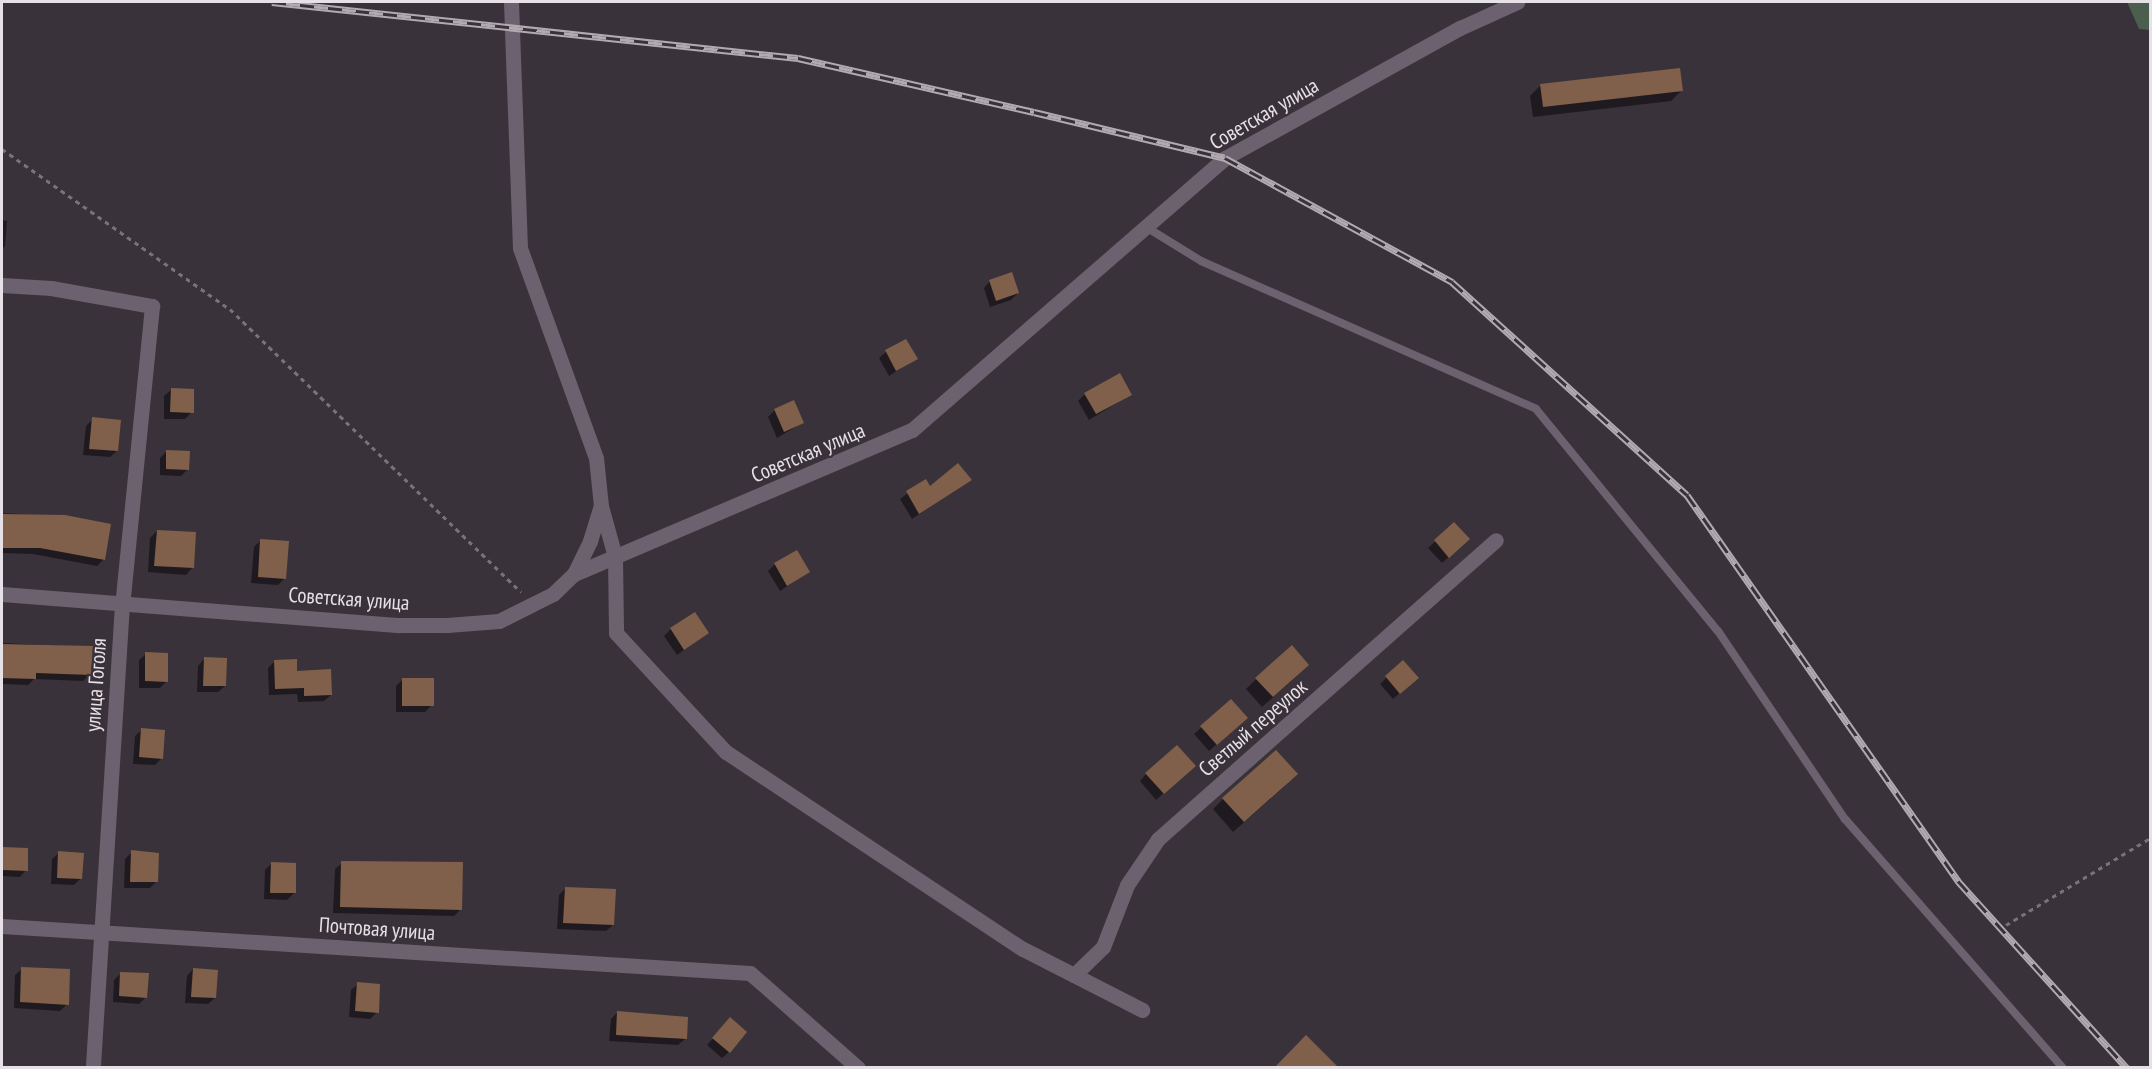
<!DOCTYPE html>
<meta charset="utf-8">
<style>
body{margin:0}
#map{position:relative;width:2152px;height:1069px;overflow:hidden;background:#3a323a;font-family:"PT Sans Narrow",sans-serif}
div>[style]{position:absolute}
[style*='--x']{left:calc(var(--x)*1px);top:calc(var(--y)*1px);width:calc(var(--w)*1px);rotate:calc(var(--a)*1deg)}
.green>*{inset:0;background:#4a5f4d}
.shadow>*{inset:0;background:#0007}
.building>*{inset:0;background:#80604a}
.path>*{height:3px;margin-top:-1.5px;transform-origin:0;background:repeating-linear-gradient(90deg,#797279 0 4.5px,transparent 0 9px)}
.service>*{height:8px;margin:-4px;padding:0 4px;transform-origin:4px;border-radius:4px;background:#6c616e}
.minor>*{height:15px;margin:-7.5px;padding:0 7.5px;transform-origin:7.5px;border-radius:7.5px;background:#6c616e}
.tertiary>*{height:15px;margin:-7.5px;padding:0 7.5px;transform-origin:7.5px;border-radius:7.5px;background:#6c616e}
.rail>*{height:7px;margin-top:-3.5px;transform-origin:0;background:repeating-linear-gradient(90deg,#3a323a 0 14px,#b1abb1 0 28px);box-sizing:border-box;border-block:2px solid #b1abb1}
span{translate:-50% -50%;white-space:nowrap;text-align:center;line-height:1.15;-webkit-text-stroke:4.5px #3a323a;paint-order:stroke}
.street-label{font-size:21px;color:#e6e1e6}
.frame{position:absolute;inset:0;border:3px solid #e6e1e6;pointer-events:none}
</style>
<div id="map">
<div class="green">
<i style="clip-path:polygon(2127px 2px,2150px 2px,2150px 30px,2139px 29px)"></i>
</div>
<div class="shadow">
<i style="clip-path:polygon(1541px 85px,1681px 91px,1671px 101px,1533px 117px,1530px 96px)"></i>
<i style="clip-path:polygon(2px 220px,7px 221px,5px 246px,2px 250px)"></i>
<i style="clip-path:polygon(990px 281px,1018px 293px,1011px 300px,990px 307px,984px 288px)"></i>
<i style="clip-path:polygon(886px 352px,916px 358px,889px 376px,879px 358px)"></i>
<i style="clip-path:polygon(171px 390px,192px 412px,185px 419px,164px 419px,164px 396px)"></i>
<i style="clip-path:polygon(1085px 394px,1130px 395px,1089px 420px,1078px 401px)"></i>
<i style="clip-path:polygon(775px 410px,802px 423px,777px 438px,768px 417px)"></i>
<i style="clip-path:polygon(93px 419px,117px 451px,110px 457px,83px 455px,86px 426px)"></i>
<i style="clip-path:polygon(167px 451px,188px 469px,181px 476px,160px 475px,160px 458px)"></i>
<i style="clip-path:polygon(970px 480px,912px 519px,900px 499px,925px 481px,929px 488px)"></i>
<i style="clip-path:polygon(2px 513px,64px 517px,104px 559px,97px 566px,33px 554px,2px 553px)"></i>
<i style="clip-path:polygon(1454px 524px,1461px 546px,1442px 563px,1428px 548px)"></i>
<i style="clip-path:polygon(157px 531px,192px 568px,186px 575px,148px 572px,150px 538px)"></i>
<i style="clip-path:polygon(261px 540px,285px 578px,278px 585px,251px 583px,254px 547px)"></i>
<i style="clip-path:polygon(775px 564px,808px 572px,780px 591px,768px 571px)"></i>
<i style="clip-path:polygon(671px 629px,707px 633px,677px 655px,664px 636px)"></i>
<i style="clip-path:polygon(2px 643px,91px 647px,90px 674px,83px 681px,34px 679px,28px 685px,2px 684px)"></i>
<i style="clip-path:polygon(146px 654px,167px 681px,160px 688px,139px 688px,139px 660px)"></i>
<i style="clip-path:polygon(204px 659px,225px 686px,218px 692px,197px 692px,198px 666px)"></i>
<i style="clip-path:polygon(275px 661px,296px 672px,331px 695px,324px 701px,298px 702px,297px 694px,269px 695px,268px 668px)"></i>
<i style="clip-path:polygon(1403px 662px,1410px 684px,1393px 699px,1380px 684px)"></i>
<i style="clip-path:polygon(1297px 676px,1262px 707px,1246px 689px,1256px 679px)"></i>
<i style="clip-path:polygon(403px 679px,432px 705px,425px 712px,396px 712px,396px 686px)"></i>
<i style="clip-path:polygon(1231px 701px,1240px 724px,1209px 751px,1194px 734px)"></i>
<i style="clip-path:polygon(142px 730px,162px 758px,155px 765px,133px 764px,135px 736px)"></i>
<i style="clip-path:polygon(1187px 772px,1156px 800px,1140px 781px,1146px 774px)"></i>
<i style="clip-path:polygon(1286px 785px,1233px 832px,1213px 809px,1223px 799px)"></i>
<i style="clip-path:polygon(2px 849px,27px 849px,26px 870px,20px 877px,2px 876px)"></i>
<i style="clip-path:polygon(132px 852px,157px 881px,150px 888px,124px 888px,125px 859px)"></i>
<i style="clip-path:polygon(59px 853px,81px 878px,74px 885px,51px 884px,52px 859px)"></i>
<i style="clip-path:polygon(342px 863px,461px 909px,454px 916px,333px 913px,335px 869px)"></i>
<i style="clip-path:polygon(271px 864px,294px 893px,287px 900px,264px 899px,265px 870px)"></i>
<i style="clip-path:polygon(565px 889px,613px 925px,606px 931px,557px 929px,559px 895px)"></i>
<i style="clip-path:polygon(22px 969px,67px 1004px,60px 1011px,14px 1008px,15px 975px)"></i>
<i style="clip-path:polygon(193px 969px,215px 998px,208px 1004px,185px 1003px,187px 976px)"></i>
<i style="clip-path:polygon(121px 973px,146px 997px,139px 1004px,113px 1002px,114px 980px)"></i>
<i style="clip-path:polygon(358px 984px,377px 1012px,370px 1019px,349px 1017px,351px 990px)"></i>
<i style="clip-path:polygon(618px 1012px,685px 1039px,678px 1045px,609px 1041px,611px 1019px)"></i>
<i style="clip-path:polygon(724px 1026px,729px 1052px,722px 1058px,707px 1045px)"></i>
</div>
<div class="building">
<i style="clip-path:polygon(1680px 68px,1683px 91px,1543px 107px,1540px 84px)"></i>
<i style="clip-path:polygon(1012px 272px,1019px 293px,996px 301px,989px 280px)"></i>
<i style="clip-path:polygon(906px 339px,918px 359px,896px 371px,885px 350px)"></i>
<i style="clip-path:polygon(1120px 373px,1132px 395px,1096px 414px,1084px 393px)"></i>
<i style="clip-path:polygon(171px 388px,194px 389px,194px 413px,170px 412px)"></i>
<i style="clip-path:polygon(794px 400px,804px 423px,784px 432px,774px 409px)"></i>
<i style="clip-path:polygon(92px 417px,121px 420px,118px 451px,89px 449px)"></i>
<i style="clip-path:polygon(166px 450px,190px 451px,189px 470px,166px 469px)"></i>
<i style="clip-path:polygon(958px 463px,972px 480px,919px 514px,906px 491px,926px 479px,930px 486px)"></i>
<i style="clip-path:polygon(2px 514px,65px 515px,111px 524px,105px 560px,40px 548px,2px 548px)"></i>
<i style="clip-path:polygon(1454px 522px,1470px 539px,1449px 558px,1434px 540px)"></i>
<i style="clip-path:polygon(157px 530px,196px 532px,194px 568px,154px 566px)"></i>
<i style="clip-path:polygon(260px 539px,289px 541px,286px 579px,258px 577px)"></i>
<i style="clip-path:polygon(797px 550px,810px 572px,787px 586px,774px 563px)"></i>
<i style="clip-path:polygon(695px 612px,709px 633px,684px 650px,670px 628px)"></i>
<i style="clip-path:polygon(2px 644px,93px 646px,91px 675px,36px 673px,36px 679px,2px 678px)"></i>
<i style="clip-path:polygon(1292px 645px,1309px 665px,1273px 697px,1255px 678px)"></i>
<i style="clip-path:polygon(145px 652px,168px 653px,168px 682px,145px 681px)"></i>
<i style="clip-path:polygon(204px 657px,227px 658px,226px 686px,203px 686px)"></i>
<i style="clip-path:polygon(297px 659px,297px 671px,331px 669px,332px 695px,304px 696px,304px 688px,275px 689px,274px 660px)"></i>
<i style="clip-path:polygon(1403px 660px,1419px 678px,1400px 694px,1385px 676px)"></i>
<i style="clip-path:polygon(402px 678px,434px 678px,434px 706px,402px 706px)"></i>
<i style="clip-path:polygon(1231px 699px,1248px 718px,1217px 745px,1200px 726px)"></i>
<i style="clip-path:polygon(141px 728px,165px 730px,163px 759px,139px 757px)"></i>
<i style="clip-path:polygon(1177px 745px,1196px 766px,1164px 794px,1145px 773px)"></i>
<i style="clip-path:polygon(1276px 750px,1298px 774px,1244px 822px,1222px 798px)"></i>
<i style="clip-path:polygon(2px 847px,28px 848px,28px 871px,2px 870px)"></i>
<i style="clip-path:polygon(131px 850px,159px 853px,158px 882px,130px 882px)"></i>
<i style="clip-path:polygon(58px 851px,84px 853px,82px 879px,57px 878px)"></i>
<i style="clip-path:polygon(341px 861px,463px 862px,462px 910px,340px 907px)"></i>
<i style="clip-path:polygon(271px 862px,296px 863px,296px 893px,270px 893px)"></i>
<i style="clip-path:polygon(565px 887px,616px 889px,614px 925px,563px 923px)"></i>
<i style="clip-path:polygon(21px 967px,70px 969px,69px 1005px,20px 1002px)"></i>
<i style="clip-path:polygon(193px 968px,218px 970px,216px 998px,191px 997px)"></i>
<i style="clip-path:polygon(120px 972px,149px 973px,147px 998px,119px 996px)"></i>
<i style="clip-path:polygon(357px 982px,380px 984px,379px 1013px,355px 1011px)"></i>
<i style="clip-path:polygon(617px 1011px,688px 1017px,687px 1039px,616px 1035px)"></i>
<i style="clip-path:polygon(730px 1017px,747px 1032px,730px 1053px,712px 1038px)"></i>
<i style="clip-path:polygon(1306px 1035px,1339px 1068px,1274px 1068px)"></i>
</div>
<div class="path">
<i style="--x:2;--y:149;--w:279;--a:35.1"></i>
<i style="--x:230;--y:309;--w:406;--a:44.2"></i>
<i style="--x:2006;--y:925;--w:168;--a:-31.1"></i>
</div>
<div class="service">
<i style="--x:1146;--y:227;--w:65;--a:31.7"></i>
<i style="--x:1201;--y:261;--w:366;--a:23.8"></i>
<i style="--x:1536;--y:409;--w:287;--a:50.7"></i>
<i style="--x:1718;--y:631;--w:227;--a:56"></i>
<i style="--x:1845;--y:819;--w:331;--a:48.8"></i>
</div>
<div class="minor">
<i style="--x:2;--y:285;--w:49;--a:3.5"></i>
<i style="--x:51;--y:288;--w:103;--a:10.1"></i>
<i style="--x:152;--y:306;--w:300;--a:95.7"></i>
<i style="--x:122;--y:604;--w:465;--a:93.6"></i>
<i style="--x:601;--y:506;--w:53;--a:74.6"></i>
<i style="--x:615;--y:557;--w:76;--a:89.2"></i>
<i style="--x:616;--y:633;--w:162;--a:47.3"></i>
<i style="--x:726;--y:752;--w:356;--a:33.6"></i>
<i style="--x:1023;--y:949;--w:134;--a:27.1"></i>
<i style="--x:574;--y:574;--w:367;--a:-23.1"></i>
<i style="--x:912;--y:430;--w:415;--a:-41"></i>
<i style="--x:1225;--y:158;--w:269;--a:-29"></i>
<i style="--x:1460;--y:28;--w:63;--a:-24.5"></i>
<i style="--x:2;--y:926;--w:749;--a:3.6"></i>
<i style="--x:750;--y:973;--w:144;--a:41.3"></i>
<i style="--x:1074;--y:975;--w:40;--a:-44"></i>
<i style="--x:1103;--y:947;--w:66;--a:-68.8"></i>
<i style="--x:1127;--y:885;--w:55;--a:-56"></i>
<i style="--x:1158;--y:839;--w:451;--a:-41.5"></i>
</div>
<div class="tertiary">
<i style="--x:2;--y:594;--w:399;--a:4.5"></i>
<i style="--x:400;--y:625;--w:47;--a:0"></i>
<i style="--x:447;--y:625;--w:52;--a:-4.4"></i>
<i style="--x:499;--y:621;--w:60;--a:-26.6"></i>
<i style="--x:553;--y:594;--w:29;--a:-44"></i>
<i style="--x:574;--y:574;--w:37;--a:-64"></i>
<i style="--x:590;--y:541;--w:37;--a:-73"></i>
<i style="--x:601;--y:506;--w:48;--a:-95.9"></i>
<i style="--x:596;--y:458;--w:223;--a:-109.9"></i>
<i style="--x:520;--y:248;--w:246;--a:-92.1"></i>
</div>
<div class="rail">
<i style="--x:272;--y:2;--w:529;--a:6.08"></i>
<i style="--x:798;--y:58;--w:242;--a:12.9"></i>
<i style="--x:1034;--y:112;--w:196;--a:13.5"></i>
<i style="--x:1225;--y:158;--w:259;--a:28.6"></i>
<i style="--x:1452;--y:282;--w:317;--a:42.2"></i>
<i style="--x:1687;--y:495;--w:472;--a:54.9"></i>
<i style="--x:1958;--y:881;--w:252;--a:47.9"></i>
</div>
<div class="street-label">
<span style="left:1264px;top:114px;rotate:-30deg">Советская улица</span>
<span style="left:808px;top:453px;rotate:-23deg">Советская улица</span>
<span style="left:349px;top:599px;rotate:4deg">Советская улица</span>
<span style="left:96px;top:685px;rotate:-86deg">улица Гоголя</span>
<span style="left:1253px;top:728px;rotate:-41deg">Светлый переулок</span>
<span style="left:377px;top:929px;rotate:4deg">Почтовая улица</span>
</div>
<div class="frame"></div>
</div>
